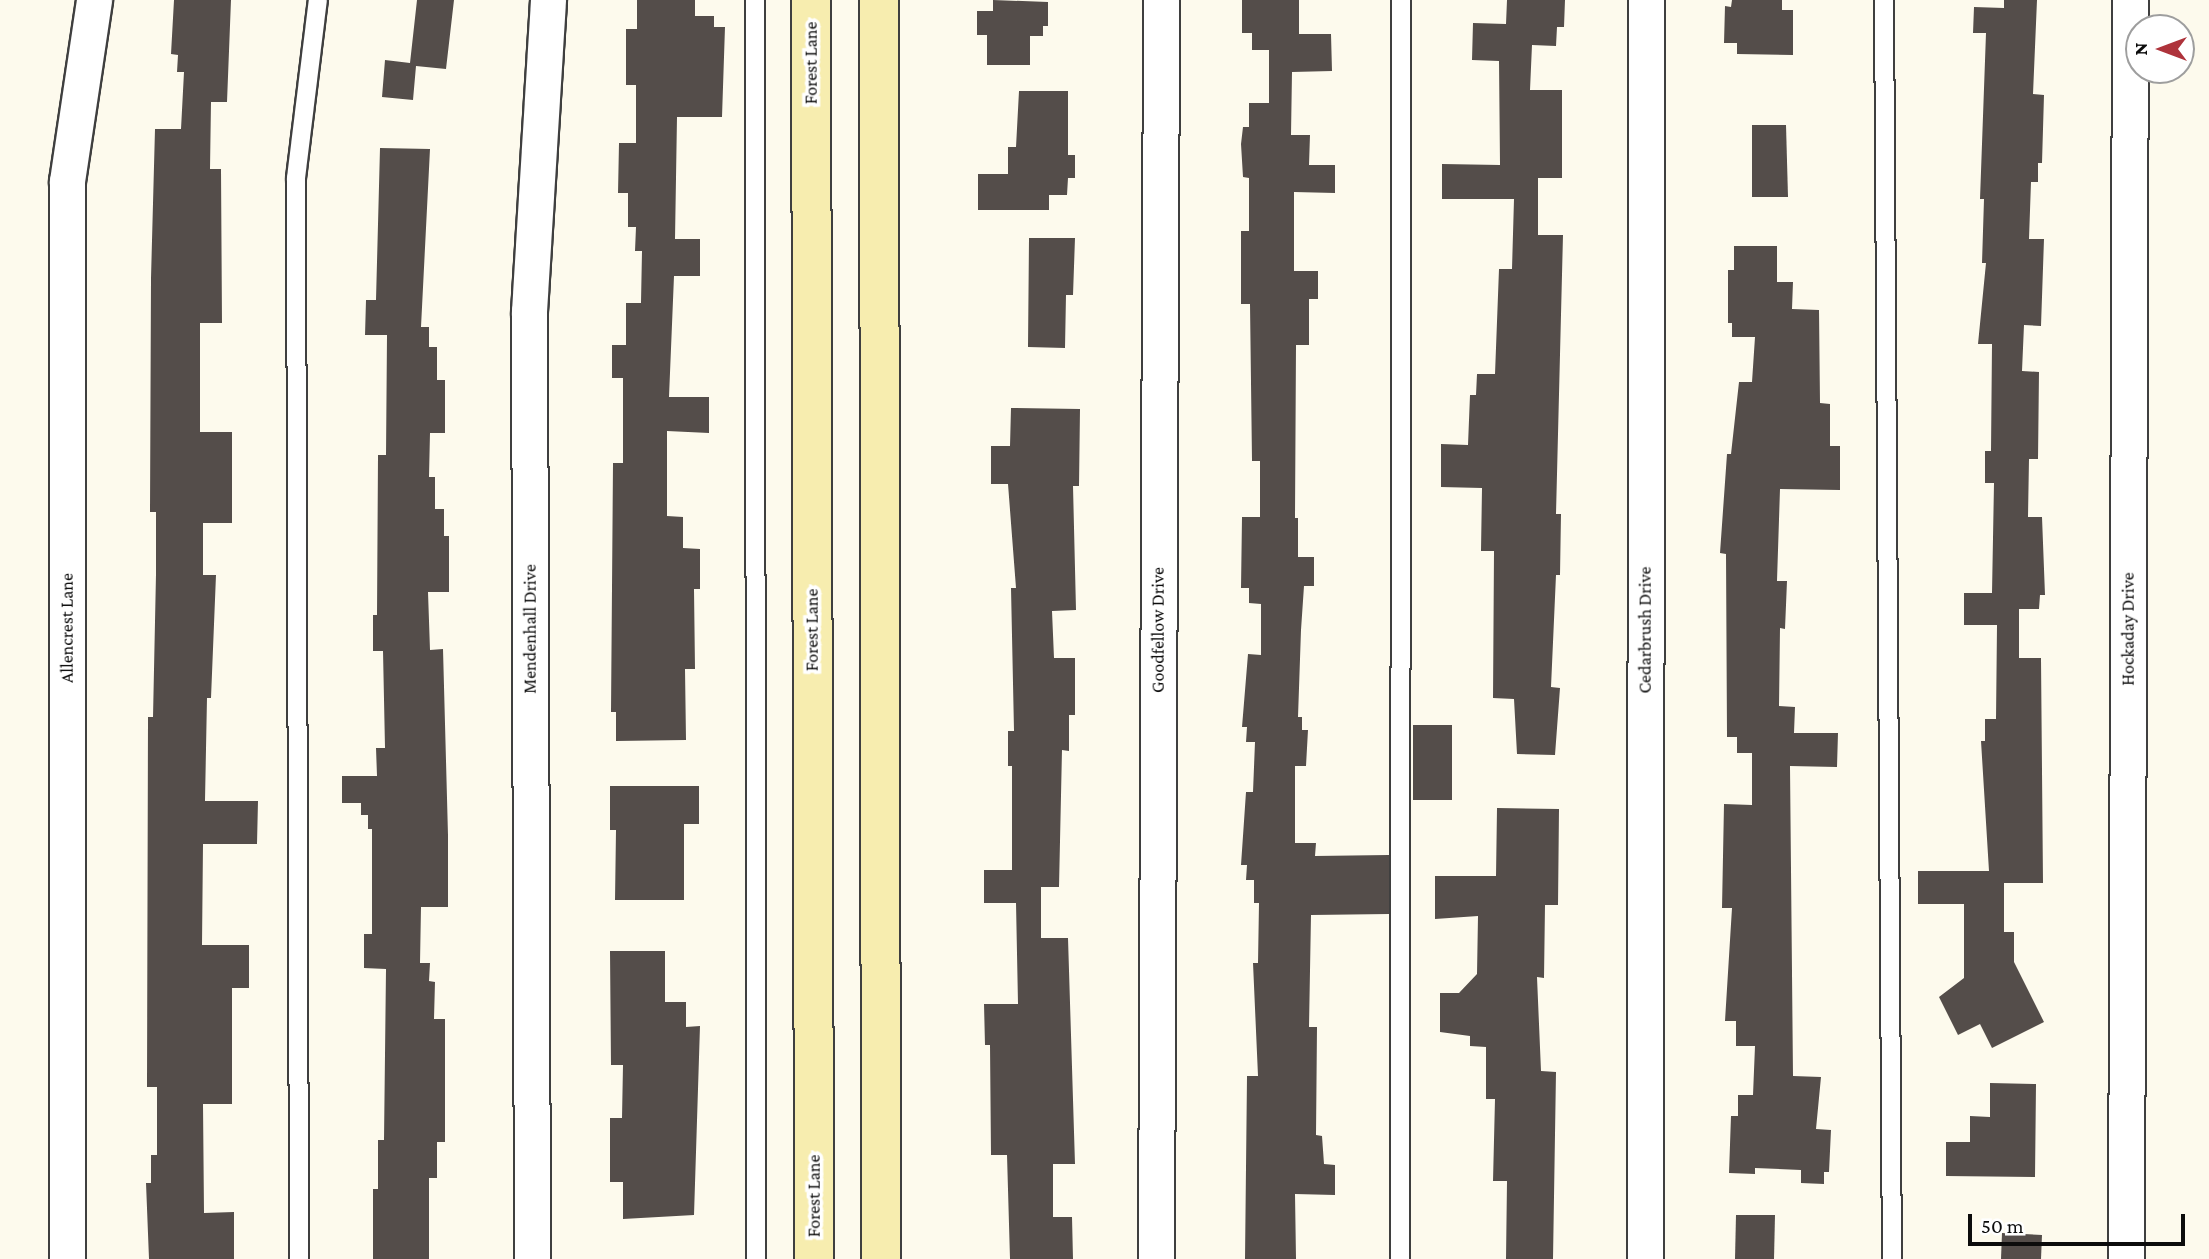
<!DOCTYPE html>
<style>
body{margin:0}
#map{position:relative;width:2209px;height:1259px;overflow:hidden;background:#fdfaed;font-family:"Crimson Pro",serif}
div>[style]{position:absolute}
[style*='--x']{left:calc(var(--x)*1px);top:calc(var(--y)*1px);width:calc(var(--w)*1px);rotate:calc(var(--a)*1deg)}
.building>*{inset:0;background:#544d4a}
.roads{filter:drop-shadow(2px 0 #3f3f3f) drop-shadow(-2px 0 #3f3f3f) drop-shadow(0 2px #3f3f3f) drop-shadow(0 -2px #3f3f3f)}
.lane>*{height:18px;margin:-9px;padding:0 9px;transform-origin:9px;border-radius:9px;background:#fff}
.street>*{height:35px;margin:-17.5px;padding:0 17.5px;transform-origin:17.5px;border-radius:17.5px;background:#fff}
.secondary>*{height:38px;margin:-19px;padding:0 19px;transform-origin:19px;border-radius:19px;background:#f7edaf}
span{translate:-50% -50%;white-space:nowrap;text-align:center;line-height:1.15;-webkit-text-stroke:7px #fff;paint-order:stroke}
.street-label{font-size:18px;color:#0c0c0c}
.north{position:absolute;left:2125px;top:14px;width:70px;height:70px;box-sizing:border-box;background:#fff;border:2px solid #9e9e9e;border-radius:50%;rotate:270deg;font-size:19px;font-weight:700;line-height:28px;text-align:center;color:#0c0c0c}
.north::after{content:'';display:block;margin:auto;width:24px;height:32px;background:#ae333b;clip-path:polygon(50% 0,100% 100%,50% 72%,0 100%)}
.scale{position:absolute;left:1968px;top:1214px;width:217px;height:32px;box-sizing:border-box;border:4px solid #0c0c0c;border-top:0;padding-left:9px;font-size:21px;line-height:24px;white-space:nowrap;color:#0c0c0c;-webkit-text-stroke:5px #fff;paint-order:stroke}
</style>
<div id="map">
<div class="building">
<i style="clip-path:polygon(174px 0,231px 0,227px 102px,211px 102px,210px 169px,221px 169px,222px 323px,200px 323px,200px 432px,232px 432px,232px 523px,203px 523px,203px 575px,216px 575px,211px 698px,207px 698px,205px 801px,258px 801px,257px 844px,203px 844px,202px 945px,249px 945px,249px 988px,232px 988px,232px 1104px,203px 1104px,204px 1213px,234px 1212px,234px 1259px,149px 1259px,146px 1183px,151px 1183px,151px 1155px,157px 1155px,157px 1087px,147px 1087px,148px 717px,153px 717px,156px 574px,156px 512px,150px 512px,151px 278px,155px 129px,181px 129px,184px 72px,177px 72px,178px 55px,171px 54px)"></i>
<i style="clip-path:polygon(417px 0,454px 0,446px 69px,416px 66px,413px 100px,382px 97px,385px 60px,410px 63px)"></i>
<i style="clip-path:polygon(637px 0,695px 0,695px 16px,714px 16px,714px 27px,725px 27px,722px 117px,677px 117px,675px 239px,700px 239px,700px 276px,674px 276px,669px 397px,709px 397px,709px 433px,667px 431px,667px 516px,683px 517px,683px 548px,700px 549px,700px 589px,694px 589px,695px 669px,685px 669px,686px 740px,616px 741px,616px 712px,611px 712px,613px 463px,623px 463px,623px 378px,612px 378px,612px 345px,626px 345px,626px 303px,641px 303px,642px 251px,635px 251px,636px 227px,628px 227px,628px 193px,618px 193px,619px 143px,636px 143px,636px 85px,626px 85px,626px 29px,637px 29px)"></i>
<i style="clip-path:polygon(993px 0,1048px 2px,1048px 26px,1043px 26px,1043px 36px,1030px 36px,1030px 65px,987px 65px,987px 35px,977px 35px,977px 11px,993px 11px)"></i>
<i style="clip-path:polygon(1242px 0,1299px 0,1299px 34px,1331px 34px,1332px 71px,1292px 72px,1291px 135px,1310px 135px,1309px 165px,1335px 165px,1335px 193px,1294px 192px,1294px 271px,1318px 271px,1318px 299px,1309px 299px,1309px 345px,1296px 345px,1295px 518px,1298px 518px,1298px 557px,1314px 557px,1314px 586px,1304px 586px,1301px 630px,1298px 717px,1302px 717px,1302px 730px,1308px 730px,1306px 766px,1295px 766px,1295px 843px,1316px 843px,1315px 856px,1389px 855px,1389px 914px,1311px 915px,1309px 1027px,1317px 1027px,1316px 1135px,1322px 1136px,1324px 1164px,1335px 1165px,1335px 1195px,1295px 1194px,1296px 1259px,1245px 1259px,1247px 1076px,1258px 1076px,1253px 963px,1258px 963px,1259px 903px,1254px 903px,1254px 880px,1246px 880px,1247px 865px,1241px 865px,1246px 792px,1253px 792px,1255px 742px,1246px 742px,1247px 727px,1242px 727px,1248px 654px,1261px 655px,1261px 604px,1249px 603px,1249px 588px,1241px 588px,1242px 517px,1260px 517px,1260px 461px,1252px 461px,1250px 304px,1241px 304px,1241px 231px,1249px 231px,1249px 178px,1243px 177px,1241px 144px,1243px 127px,1249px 127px,1249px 103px,1269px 103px,1269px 50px,1252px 50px,1252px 33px,1242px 33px)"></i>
<i style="clip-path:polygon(1507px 0,1565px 0,1564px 27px,1557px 27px,1556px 46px,1532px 45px,1530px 90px,1562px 90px,1562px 178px,1538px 178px,1538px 235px,1563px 235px,1556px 514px,1561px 514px,1560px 575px,1556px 575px,1551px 687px,1560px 688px,1555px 755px,1517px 754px,1514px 699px,1493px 698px,1494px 551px,1481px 551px,1482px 488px,1441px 487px,1441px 444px,1468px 445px,1470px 395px,1476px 395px,1477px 374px,1495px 374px,1499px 269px,1512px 269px,1514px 199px,1442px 199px,1442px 164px,1500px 165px,1499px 61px,1472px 60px,1473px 23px,1506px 24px)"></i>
<i style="clip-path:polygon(1732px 0,1782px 0,1782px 10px,1793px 10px,1793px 55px,1737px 54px,1737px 43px,1724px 43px,1725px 6px,1731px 7px)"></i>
<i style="clip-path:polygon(2004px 0,2037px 0,2033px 94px,2044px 95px,2042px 163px,2038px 163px,2038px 182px,2031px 182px,2029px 239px,2044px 239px,2041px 326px,2024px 325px,2022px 371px,2039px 372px,2038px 459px,2029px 459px,2028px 517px,2042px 517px,2045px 595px,2040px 595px,2039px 609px,2019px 609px,2019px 658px,2041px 658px,2043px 883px,2004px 883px,2004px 932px,2014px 932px,2014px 962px,2044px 1022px,1992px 1048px,1980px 1024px,1958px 1035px,1939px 997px,1964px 978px,1964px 904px,1918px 904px,1918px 871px,1989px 871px,1981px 741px,1985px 741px,1985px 719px,1996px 719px,1997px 625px,1964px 625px,1964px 593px,1992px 593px,1994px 483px,1985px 483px,1985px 451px,1991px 451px,1992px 344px,1978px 344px,1986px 263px,1982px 263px,1984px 199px,1980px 199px,1986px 33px,1973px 33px,1974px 7px,2004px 8px)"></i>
<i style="clip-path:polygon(1019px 91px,1068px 91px,1068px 155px,1075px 155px,1075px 178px,1068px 178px,1067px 195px,1049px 195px,1049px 210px,978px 210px,978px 174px,1008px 174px,1008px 147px,1016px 147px)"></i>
<i style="clip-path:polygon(1752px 125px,1786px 125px,1788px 197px,1752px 197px)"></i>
<i style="clip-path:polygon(380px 148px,430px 149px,421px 327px,429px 327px,429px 347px,437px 347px,437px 380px,445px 380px,445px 433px,430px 433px,429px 477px,435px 477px,435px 509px,444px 509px,444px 536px,449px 536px,449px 592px,428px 592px,430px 650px,443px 649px,448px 835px,448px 907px,421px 907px,420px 963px,430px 963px,429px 981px,435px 982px,434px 1019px,445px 1019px,445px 1142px,437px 1142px,437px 1178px,429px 1178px,429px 1259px,373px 1259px,373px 1189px,378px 1189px,378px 1140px,384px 1140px,386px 969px,364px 968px,364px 934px,372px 934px,372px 829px,368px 829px,368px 815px,361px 815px,361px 803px,342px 803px,342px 776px,377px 776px,376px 748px,385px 748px,383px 651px,373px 651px,373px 615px,377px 615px,378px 455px,386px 455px,387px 335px,365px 335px,366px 300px,376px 300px)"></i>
<i style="clip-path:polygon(1029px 238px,1075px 238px,1073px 295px,1066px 295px,1065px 348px,1028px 347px)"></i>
<i style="clip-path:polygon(1734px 246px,1777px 246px,1777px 282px,1793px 282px,1792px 309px,1819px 310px,1820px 403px,1830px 404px,1830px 446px,1840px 446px,1840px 490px,1780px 489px,1777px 581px,1787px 581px,1785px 629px,1780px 628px,1779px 706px,1795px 707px,1794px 733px,1838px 733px,1837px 767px,1790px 766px,1793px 1076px,1821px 1077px,1816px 1129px,1831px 1130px,1829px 1172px,1824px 1172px,1824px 1184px,1801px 1183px,1801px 1170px,1755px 1168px,1755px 1174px,1729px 1173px,1731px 1116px,1738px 1116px,1738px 1095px,1753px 1095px,1755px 1046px,1736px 1046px,1736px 1021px,1725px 1021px,1732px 908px,1722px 908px,1724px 804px,1752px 805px,1752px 753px,1737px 753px,1737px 737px,1727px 737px,1726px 554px,1720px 553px,1727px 454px,1731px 454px,1739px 382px,1752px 382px,1755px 337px,1732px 337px,1732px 323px,1728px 323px,1728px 270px,1734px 270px)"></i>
<i style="clip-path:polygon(1011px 408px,1080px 409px,1079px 486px,1073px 486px,1076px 610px,1052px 611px,1054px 658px,1075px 658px,1075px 715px,1069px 715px,1069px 751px,1062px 750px,1059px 887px,1041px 887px,1041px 938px,1068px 938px,1075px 1164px,1053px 1164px,1053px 1217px,1072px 1217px,1073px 1259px,1010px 1259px,1007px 1155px,991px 1155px,990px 1045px,985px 1045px,984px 1004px,1018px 1004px,1016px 903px,984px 903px,984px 870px,1012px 870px,1012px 766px,1008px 766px,1008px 731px,1014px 731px,1011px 588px,1016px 588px,1008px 484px,991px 484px,991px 446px,1010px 446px)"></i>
<i style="clip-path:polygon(1413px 725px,1452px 725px,1452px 800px,1413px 800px)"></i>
<i style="clip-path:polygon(610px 786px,699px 786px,699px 824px,684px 824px,684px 900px,615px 900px,616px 830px,610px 830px)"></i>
<i style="clip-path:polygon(1497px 808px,1559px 809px,1558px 905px,1545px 905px,1544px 978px,1537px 977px,1541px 1071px,1556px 1072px,1553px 1259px,1506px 1259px,1507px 1181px,1493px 1181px,1495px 1099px,1486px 1099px,1486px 1047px,1470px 1046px,1470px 1036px,1440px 1032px,1440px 993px,1459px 993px,1477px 974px,1478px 916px,1435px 919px,1435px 876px,1496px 876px)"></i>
<i style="clip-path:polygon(610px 951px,665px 951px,665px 1002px,686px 1002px,686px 1027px,700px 1026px,694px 1215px,623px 1219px,623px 1182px,610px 1182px,610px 1118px,622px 1118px,623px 1065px,611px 1065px)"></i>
<i style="clip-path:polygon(1990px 1083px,2036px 1084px,2035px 1177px,1946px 1176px,1946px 1142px,1970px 1142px,1970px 1116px,1990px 1117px)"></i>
<i style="clip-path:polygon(1736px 1215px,1775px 1215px,1774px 1259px,1735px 1259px)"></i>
<i style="clip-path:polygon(2002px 1233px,2042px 1235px,2041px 1259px,2001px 1259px)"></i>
</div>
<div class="roads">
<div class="lane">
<i style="--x:755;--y:0;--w:1259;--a:89.95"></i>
<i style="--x:1884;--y:0;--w:1259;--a:89.64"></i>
<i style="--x:299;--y:1259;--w:1081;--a:-90.16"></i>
<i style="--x:296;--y:178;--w:179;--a:-83"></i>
<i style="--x:1400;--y:1259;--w:1259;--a:-89.95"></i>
</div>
<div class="street">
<i style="--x:67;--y:1259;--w:1078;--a:-90"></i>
<i style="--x:67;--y:181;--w:183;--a:-81.5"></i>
<i style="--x:532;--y:1259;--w:948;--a:-90.18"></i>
<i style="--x:529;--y:311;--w:312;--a:-86.5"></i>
<i style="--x:1156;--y:1259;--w:1259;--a:-89.77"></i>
<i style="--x:1645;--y:1259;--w:1259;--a:-89.95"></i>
<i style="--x:2126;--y:1259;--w:1259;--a:-89.82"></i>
</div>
<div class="secondary">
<i style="--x:811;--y:0;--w:1259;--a:89.86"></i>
<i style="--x:879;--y:0;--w:1259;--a:89.91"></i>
</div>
</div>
<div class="street-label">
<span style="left:811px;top:63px;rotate:-90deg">Forest Lane</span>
<span style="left:67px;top:628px;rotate:-90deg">Allencrest Lane</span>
<span style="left:530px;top:629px;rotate:-90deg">Mendenhall Drive</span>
<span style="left:2128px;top:629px;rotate:-90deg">Hockaday Drive</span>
<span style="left:812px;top:630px;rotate:-90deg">Forest Lane</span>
<span style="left:1158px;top:630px;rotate:-90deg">Goodfellow Drive</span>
<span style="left:1645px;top:630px;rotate:-90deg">Cedarbrush Drive</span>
<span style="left:814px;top:1196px;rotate:-90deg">Forest Lane</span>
</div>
<div class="north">N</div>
<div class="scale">50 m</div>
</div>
